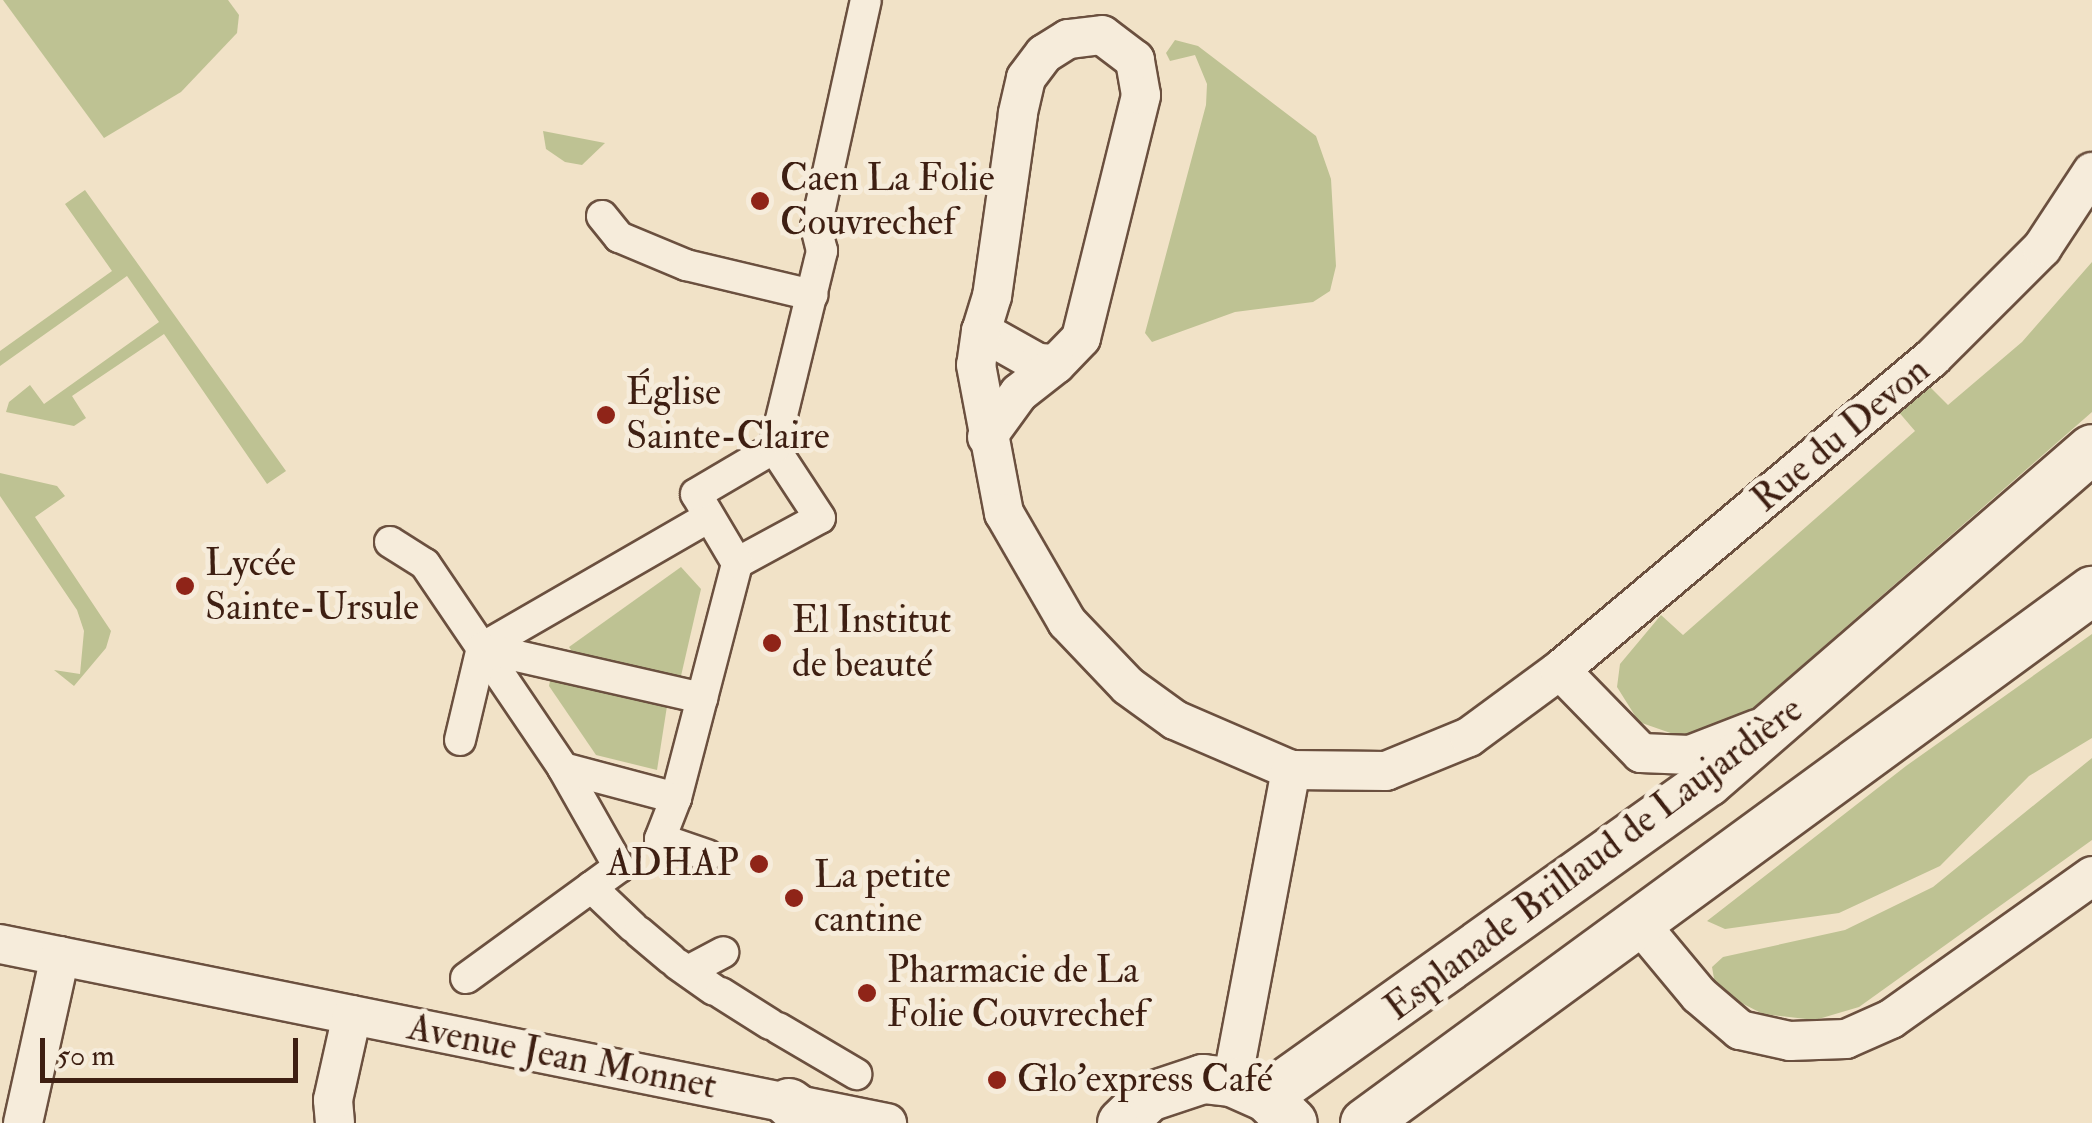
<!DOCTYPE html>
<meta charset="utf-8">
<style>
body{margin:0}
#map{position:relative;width:2092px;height:1123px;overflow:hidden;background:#f1e2c7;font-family:"IM FELL Double Pica",serif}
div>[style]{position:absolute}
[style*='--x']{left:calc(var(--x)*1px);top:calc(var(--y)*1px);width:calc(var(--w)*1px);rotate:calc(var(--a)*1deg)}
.green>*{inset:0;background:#bec293}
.roads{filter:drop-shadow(2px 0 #6b503f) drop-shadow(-2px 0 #6b503f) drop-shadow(0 2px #6b503f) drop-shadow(0 -2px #6b503f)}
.pedestrian>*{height:30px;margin:-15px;padding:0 15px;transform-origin:15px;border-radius:15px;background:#f6ecdb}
.minor>*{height:38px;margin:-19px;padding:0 19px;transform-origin:19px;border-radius:19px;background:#f6ecdb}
.tertiary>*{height:48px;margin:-24px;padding:0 24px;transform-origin:24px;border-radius:24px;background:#f6ecdb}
.dots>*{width:28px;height:28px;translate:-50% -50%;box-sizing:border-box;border:5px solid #f6ecdb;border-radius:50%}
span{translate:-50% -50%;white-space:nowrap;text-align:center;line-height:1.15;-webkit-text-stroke:10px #f6ecdb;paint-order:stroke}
.poi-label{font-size:38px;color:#3e1f12}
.left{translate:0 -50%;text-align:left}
.right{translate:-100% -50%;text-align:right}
.street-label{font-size:38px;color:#3e1f12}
.scale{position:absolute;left:40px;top:1038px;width:258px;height:45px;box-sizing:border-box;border:5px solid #3e1f12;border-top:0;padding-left:12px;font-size:30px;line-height:35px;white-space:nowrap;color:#3e1f12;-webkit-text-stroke:8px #f6ecdb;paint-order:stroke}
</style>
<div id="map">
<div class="green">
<i style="clip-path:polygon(3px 0,228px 0,239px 15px,237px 33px,181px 92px,104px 138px)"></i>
<i style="clip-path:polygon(1175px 40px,1198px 46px,1316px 136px,1331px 179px,1336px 266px,1330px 291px,1313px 302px,1235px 312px,1152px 342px,1145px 333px,1206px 105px,1207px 84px,1195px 55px,1170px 61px,1166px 53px)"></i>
<i style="clip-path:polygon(543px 131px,605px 143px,582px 165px,565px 162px,546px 149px)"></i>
<i style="clip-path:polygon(85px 190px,286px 471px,267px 484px,164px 334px,72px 396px,86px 418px,74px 426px,6px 412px,9px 402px,30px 385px,44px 404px,159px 322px,127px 276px,0 366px,0 351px,112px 271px,65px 204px)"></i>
<i style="clip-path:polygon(2092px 262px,2092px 412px,1737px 722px,1682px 737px,1639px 722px,1617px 687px,1620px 664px,1661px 615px,1683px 635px,1915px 431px,1897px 410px,1927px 384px,1948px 405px,2022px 342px)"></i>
<i style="clip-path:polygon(0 473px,57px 486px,65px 496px,35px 517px,111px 631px,106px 648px,74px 686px,54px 670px,80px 674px,84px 631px,77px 610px,0 496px)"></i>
<i style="clip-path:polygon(681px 567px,701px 589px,681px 676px,673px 680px,576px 657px,569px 647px)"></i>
<i style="clip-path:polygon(2092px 634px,2092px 738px,2029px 776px,1940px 866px,1839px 913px,1725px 929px,1707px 921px,1906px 766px)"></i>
<i style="clip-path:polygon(551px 676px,667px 706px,657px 770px,596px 755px,549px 686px)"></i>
<i style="clip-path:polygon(2092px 758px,2092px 840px,1859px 1007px,1815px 1020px,1763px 1014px,1716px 990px,1712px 967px,1723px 957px,1845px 930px,1933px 887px)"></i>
</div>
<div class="roads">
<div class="pedestrian">
<i style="--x:602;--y:216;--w:27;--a:51"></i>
<i style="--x:619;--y:237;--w:73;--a:22.7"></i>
<i style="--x:686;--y:265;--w:130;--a:13.4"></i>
<i style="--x:390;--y:542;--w:41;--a:32.2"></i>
<i style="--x:425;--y:564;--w:246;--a:55.9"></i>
<i style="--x:563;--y:768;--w:114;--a:60.5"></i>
<i style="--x:619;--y:867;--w:189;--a:144"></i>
<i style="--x:737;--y:563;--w:94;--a:-28.5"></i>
<i style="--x:820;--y:518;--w:84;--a:-123.3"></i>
<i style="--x:482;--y:648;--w:262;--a:-30"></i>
<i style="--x:482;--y:648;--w:226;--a:12.8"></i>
<i style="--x:460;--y:740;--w:95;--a:-76.6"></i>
<i style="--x:563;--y:768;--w:117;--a:14.9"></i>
<i style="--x:676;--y:798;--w:243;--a:-75.4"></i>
<i style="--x:737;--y:563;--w:80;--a:-120.7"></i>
<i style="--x:696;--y:494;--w:91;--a:-30.5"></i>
<i style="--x:774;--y:448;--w:203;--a:-76.3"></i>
<i style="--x:822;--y:251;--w:25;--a:-104"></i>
<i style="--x:816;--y:227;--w:232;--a:-77.6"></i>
<i style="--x:676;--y:798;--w:44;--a:111.3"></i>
<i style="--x:660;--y:839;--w:50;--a:18.8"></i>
<i style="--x:591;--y:887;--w:58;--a:43.6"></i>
<i style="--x:639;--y:932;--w:42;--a:40.2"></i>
<i style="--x:677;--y:964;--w:45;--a:35.1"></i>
<i style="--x:688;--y:971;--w:40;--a:-28"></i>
<i style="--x:721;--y:993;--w:58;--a:32.3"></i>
<i style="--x:778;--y:1028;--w:91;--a:30.5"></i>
</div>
<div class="minor">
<i style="--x:981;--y:331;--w:65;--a:29.3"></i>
<i style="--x:1038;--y:363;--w:18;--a:3"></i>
<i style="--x:1056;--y:364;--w:36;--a:-46"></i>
<i style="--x:1081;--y:338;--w:250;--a:-76.1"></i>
<i style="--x:1141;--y:95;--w:36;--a:-100"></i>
<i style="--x:1135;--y:60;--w:41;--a:-142.9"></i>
<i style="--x:1102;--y:35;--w:34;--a:173"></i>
<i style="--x:1068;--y:39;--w:28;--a:148"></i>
<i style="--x:1044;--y:54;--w:30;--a:127"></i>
<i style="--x:1026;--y:78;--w:37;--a:103"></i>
<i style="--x:1018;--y:114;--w:184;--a:98.1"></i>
<i style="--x:992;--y:296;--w:37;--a:107"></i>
<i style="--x:981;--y:331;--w:34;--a:98"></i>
<i style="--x:976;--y:365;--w:151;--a:79.3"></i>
<i style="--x:1004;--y:513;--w:126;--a:60"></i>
<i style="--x:1067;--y:622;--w:88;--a:46.4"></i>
<i style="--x:1128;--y:686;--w:58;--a:35.9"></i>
<i style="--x:1175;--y:720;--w:126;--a:23.3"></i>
<i style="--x:1291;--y:770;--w:95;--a:0.6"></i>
<i style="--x:1386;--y:771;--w:90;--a:-22.3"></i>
<i style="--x:1469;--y:737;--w:113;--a:-36.4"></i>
<i style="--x:1560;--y:670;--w:486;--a:-40"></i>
<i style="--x:1932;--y:358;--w:156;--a:-45"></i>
<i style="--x:2042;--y:248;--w:91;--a:-56.7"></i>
<i style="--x:987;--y:437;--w:54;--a:-54"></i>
<i style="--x:1019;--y:393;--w:47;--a:-38.1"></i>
<i style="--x:1560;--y:670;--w:116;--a:45.7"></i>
<i style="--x:1641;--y:753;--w:49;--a:2.3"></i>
<i style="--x:1690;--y:755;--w:72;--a:-21.2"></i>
<i style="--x:1639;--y:923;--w:94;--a:50.2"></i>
<i style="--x:1699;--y:995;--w:54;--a:40.5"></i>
<i style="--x:1740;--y:1030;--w:51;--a:12.4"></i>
<i style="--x:1790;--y:1041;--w:56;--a:-2"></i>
<i style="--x:1846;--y:1039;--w:49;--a:-24"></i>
<i style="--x:1891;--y:1019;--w:247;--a:-35.4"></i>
<i style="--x:0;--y:944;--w:905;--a:11.41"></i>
<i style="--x:1232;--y:1082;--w:318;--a:-79.3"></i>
<i style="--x:23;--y:1123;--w:171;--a:-77.5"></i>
<i style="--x:335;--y:1123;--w:23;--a:-95"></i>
<i style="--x:333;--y:1100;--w:87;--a:-77.4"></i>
</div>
<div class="tertiary">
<i style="--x:1266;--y:1097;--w:543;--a:-35.48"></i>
<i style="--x:1708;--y:782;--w:508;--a:-40.93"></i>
<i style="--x:789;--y:1103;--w:34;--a:36"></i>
<i style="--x:1122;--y:1123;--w:37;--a:-44"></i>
<i style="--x:1149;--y:1097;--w:57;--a:-18.4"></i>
<i style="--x:1203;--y:1079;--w:29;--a:6"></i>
<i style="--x:1232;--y:1082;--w:37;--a:24"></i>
<i style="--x:1266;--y:1097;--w:37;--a:44"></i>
<i style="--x:1365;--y:1123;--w:901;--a:-36.2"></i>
</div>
</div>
<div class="dots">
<i style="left:760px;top:201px;background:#8f2418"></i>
<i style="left:606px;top:415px;background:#8f2418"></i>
<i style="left:185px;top:586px;background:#8f2418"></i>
<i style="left:772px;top:643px;background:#8f2418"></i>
<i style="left:759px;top:864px;background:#8f2418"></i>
<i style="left:794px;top:898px;background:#8f2418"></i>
<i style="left:867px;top:993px;background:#8f2418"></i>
<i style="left:997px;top:1080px;background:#8f2418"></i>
</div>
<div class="poi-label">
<span class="left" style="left:780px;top:201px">Caen La Folie<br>Couvrechef</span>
<span class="left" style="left:626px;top:415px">Église<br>Sainte-Claire</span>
<span class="left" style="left:205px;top:586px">Lycée<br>Sainte-Ursule</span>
<span class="left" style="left:792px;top:643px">El Institut<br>de beauté</span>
<span class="right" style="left:739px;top:864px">ADHAP</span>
<span class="left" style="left:814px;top:898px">La petite<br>cantine</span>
<span class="left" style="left:887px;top:993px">Pharmacie de La<br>Folie Couvrechef</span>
<span class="left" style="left:1017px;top:1080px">Glo'express Café</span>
</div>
<div class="street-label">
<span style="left:1841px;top:435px;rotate:-40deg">Rue du Devon</span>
<span style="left:1594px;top:859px;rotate:-37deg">Esplanade Brillaud de Laujardière</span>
<span style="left:562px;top:1057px;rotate:11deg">Avenue Jean Monnet</span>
</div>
<div class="scale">50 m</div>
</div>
